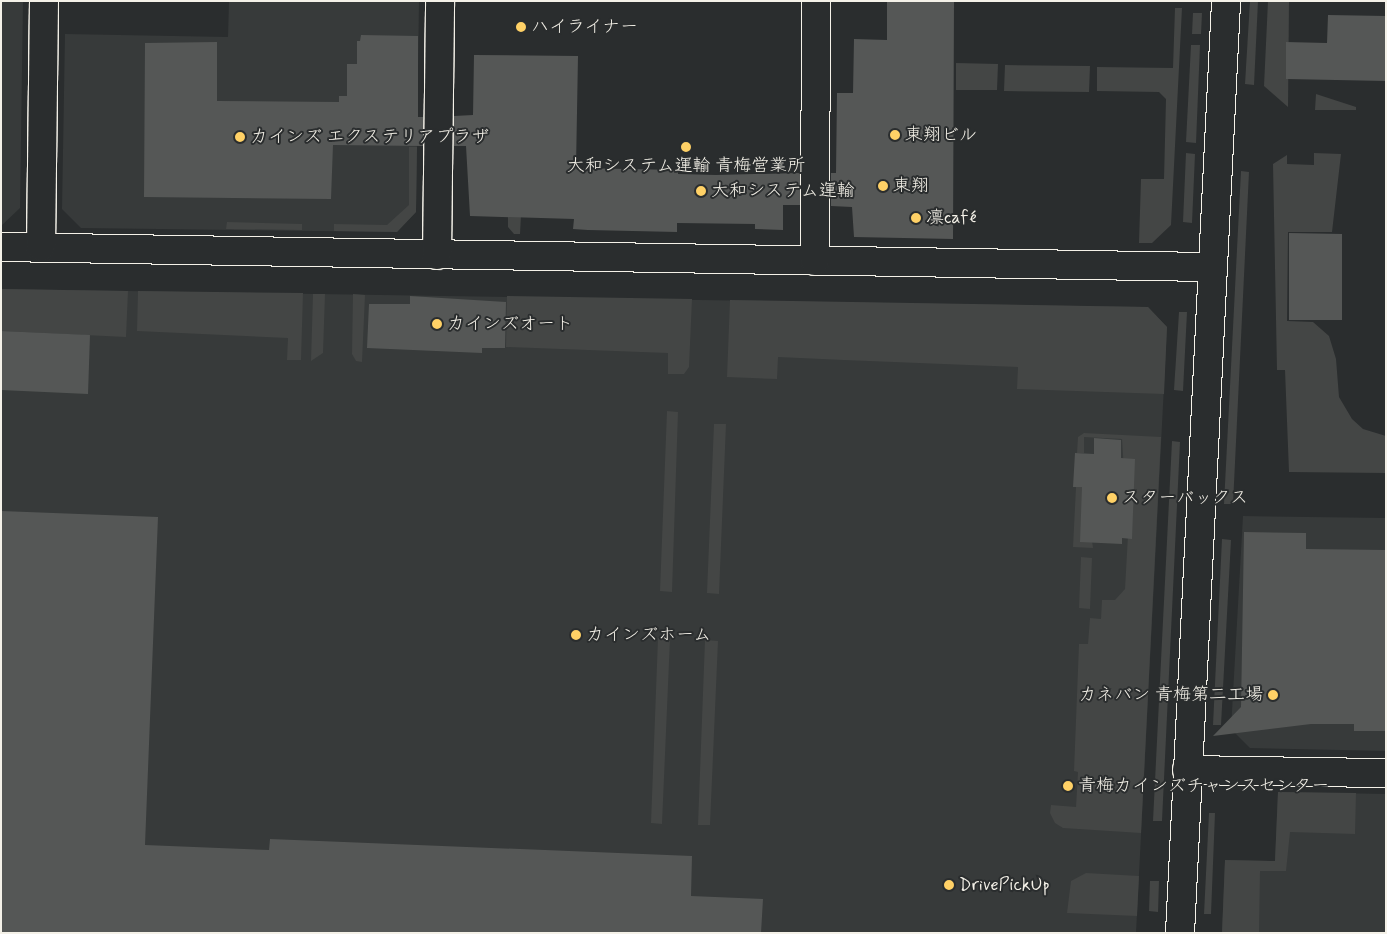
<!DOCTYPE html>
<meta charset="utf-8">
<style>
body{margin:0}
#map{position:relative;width:1387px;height:934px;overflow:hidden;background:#2a2d2e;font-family:Mynerve,"Klee One",sans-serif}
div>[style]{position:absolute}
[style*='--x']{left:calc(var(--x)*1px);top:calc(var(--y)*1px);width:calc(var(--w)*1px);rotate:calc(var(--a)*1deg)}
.built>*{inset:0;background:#373a3a}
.green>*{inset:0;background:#444645}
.building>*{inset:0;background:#555756}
.roads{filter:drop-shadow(1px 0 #f4f1e8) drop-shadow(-1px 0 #f4f1e8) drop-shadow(0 1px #f4f1e8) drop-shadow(0 -1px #f4f1e8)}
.street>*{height:28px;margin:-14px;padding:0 14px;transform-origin:14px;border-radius:14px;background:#2a2d2e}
.secondary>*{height:28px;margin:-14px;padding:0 14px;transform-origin:14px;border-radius:14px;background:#2a2d2e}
.dots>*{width:14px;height:14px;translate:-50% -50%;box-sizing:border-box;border:2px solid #2a2d2e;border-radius:50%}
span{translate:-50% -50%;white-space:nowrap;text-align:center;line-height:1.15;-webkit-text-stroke:4px #2a2d2e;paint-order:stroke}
.poi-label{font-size:18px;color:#f4f1e8}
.left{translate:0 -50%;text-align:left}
.right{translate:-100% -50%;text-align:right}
.frame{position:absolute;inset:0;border:2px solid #f4f1e8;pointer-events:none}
</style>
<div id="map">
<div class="built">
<i style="clip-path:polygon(1px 1px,23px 1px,20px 208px,1px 226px)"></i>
<i style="clip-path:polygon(229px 1px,419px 1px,416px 212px,397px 232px,81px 228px,62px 209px,65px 34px,228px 37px)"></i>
<i style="clip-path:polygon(1px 289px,1148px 307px,1167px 327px,1136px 933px,1px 933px)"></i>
<i style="clip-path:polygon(1243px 516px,1386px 518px,1386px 751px,1250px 748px,1231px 729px)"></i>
<i style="clip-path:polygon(1278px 792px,1386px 794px,1386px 933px,1222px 933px,1225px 860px,1275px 861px)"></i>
</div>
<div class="green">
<i style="clip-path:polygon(1250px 1px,1258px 1px,1254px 85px,1245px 84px)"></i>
<i style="clip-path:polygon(1268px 1px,1289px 1px,1288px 107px,1264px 86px)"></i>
<i style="clip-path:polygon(1175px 8px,1182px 8px,1171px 225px,1152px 243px,1139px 243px,1141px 179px,1164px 179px,1166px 99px,1159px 92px,1097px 91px,1097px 67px,1173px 68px)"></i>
<i style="clip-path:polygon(1193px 13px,1202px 13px,1201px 34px,1192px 34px)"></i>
<i style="clip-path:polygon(1191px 45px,1200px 45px,1196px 143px,1186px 142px)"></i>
<i style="clip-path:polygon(956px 63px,998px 64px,997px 90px,956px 90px)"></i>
<i style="clip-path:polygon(1005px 65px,1090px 66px,1089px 92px,1004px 91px)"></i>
<i style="clip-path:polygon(1316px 94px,1356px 107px,1356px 110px,1315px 110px)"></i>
<i style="clip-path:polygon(409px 147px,417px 147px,416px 212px,397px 232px,334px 231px,334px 224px,387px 225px,409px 205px)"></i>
<i style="clip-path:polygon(1186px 153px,1195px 154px,1192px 223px,1183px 222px)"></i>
<i style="clip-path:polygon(1314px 153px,1341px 154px,1332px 232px,1288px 232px,1287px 321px,1313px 322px,1329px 336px,1336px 359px,1339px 397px,1352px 419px,1363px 429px,1386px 436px,1386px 473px,1289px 472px,1285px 370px,1277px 370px,1273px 164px,1287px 155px,1287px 164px,1314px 165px)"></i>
<i style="clip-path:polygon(1241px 171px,1249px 172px,1233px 504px,1224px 504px)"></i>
<i style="clip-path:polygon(508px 215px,521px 215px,520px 234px,514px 234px,508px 227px)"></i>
<i style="clip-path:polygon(227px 222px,302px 224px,302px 230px,226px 229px)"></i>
<i style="clip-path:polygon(1px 289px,128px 291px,126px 337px,1px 331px)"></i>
<i style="clip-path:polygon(138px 291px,303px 293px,301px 360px,287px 360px,288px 338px,137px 331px)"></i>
<i style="clip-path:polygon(313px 294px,325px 294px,323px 353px,311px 361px)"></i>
<i style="clip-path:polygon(353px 294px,365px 295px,362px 362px,356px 361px,352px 354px)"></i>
<i style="clip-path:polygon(507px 296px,692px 299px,689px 367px,684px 374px,668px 374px,668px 353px,506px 347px)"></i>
<i style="clip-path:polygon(730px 300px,1148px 307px,1167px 327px,1164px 394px,1017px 389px,1018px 367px,844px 360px,778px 357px,777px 379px,727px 377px)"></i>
<i style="clip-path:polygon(1179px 312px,1187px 312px,1183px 391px,1174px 390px)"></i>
<i style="clip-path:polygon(667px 411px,678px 412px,672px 592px,660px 591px)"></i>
<i style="clip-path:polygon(714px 424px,726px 424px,719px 594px,707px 593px)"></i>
<i style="clip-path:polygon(1084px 433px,1161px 437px,1141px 833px,1063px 828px,1055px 823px,1050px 813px,1051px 805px,1076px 807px,1078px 772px,1074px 771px,1079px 644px,1088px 644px,1090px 618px,1101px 619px,1102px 600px,1115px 600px,1125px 589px,1128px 535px,1122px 439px,1084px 437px,1084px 453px,1077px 453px,1078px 437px)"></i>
<i style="clip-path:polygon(1172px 441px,1180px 442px,1162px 821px,1153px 821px)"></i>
<i style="clip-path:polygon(1076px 487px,1085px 487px,1093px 548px,1073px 547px)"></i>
<i style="clip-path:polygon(1222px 539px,1231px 540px,1221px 725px,1213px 725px)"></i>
<i style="clip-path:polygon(1081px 557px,1092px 558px,1090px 609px,1079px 608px)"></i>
<i style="clip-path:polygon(658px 638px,670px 639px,662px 824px,651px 823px)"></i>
<i style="clip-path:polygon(705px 640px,718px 641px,710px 825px,698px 825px)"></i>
<i style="clip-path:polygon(1278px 792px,1356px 793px,1355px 834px,1290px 832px,1286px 871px,1260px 871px,1259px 933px,1222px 933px,1225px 860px,1275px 861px)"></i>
<i style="clip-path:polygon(1209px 813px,1215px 813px,1211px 914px,1204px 914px)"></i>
<i style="clip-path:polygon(1086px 873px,1139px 876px,1137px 916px,1067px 913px,1071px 881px)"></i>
<i style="clip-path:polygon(1150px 881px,1159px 881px,1158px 912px,1149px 911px)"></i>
</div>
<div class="building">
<i style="clip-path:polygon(887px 1px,954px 1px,953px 239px,854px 237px,852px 207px,831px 206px,831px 173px,836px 173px,837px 93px,853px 93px,854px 39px,887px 40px)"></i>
<i style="clip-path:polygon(1328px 15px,1386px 16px,1386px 81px,1286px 79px,1286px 42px,1327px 43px)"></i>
<i style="clip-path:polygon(361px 35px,418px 36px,418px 117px,423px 117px,423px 146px,333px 145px,331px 199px,144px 197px,145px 43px,217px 42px,217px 101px,339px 102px,339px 96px,347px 96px,347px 64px,357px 64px,357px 41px,360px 41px)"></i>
<i style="clip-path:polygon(474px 55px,578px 56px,576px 168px,678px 170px,678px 174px,716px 175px,800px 173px,800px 205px,783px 205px,783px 230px,755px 229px,755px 224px,677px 223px,677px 232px,588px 230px,573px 229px,574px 219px,470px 216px,466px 146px,454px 146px,454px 116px,473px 115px)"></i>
<i style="clip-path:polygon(1289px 233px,1342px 234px,1342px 320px,1289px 320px)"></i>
<i style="clip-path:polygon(410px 296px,506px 302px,505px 348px,482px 348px,482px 353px,367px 348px,369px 304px,410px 304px)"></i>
<i style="clip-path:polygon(1px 331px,90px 335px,88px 394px,1px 390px)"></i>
<i style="clip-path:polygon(1094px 438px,1121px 440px,1121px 458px,1135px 459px,1132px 539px,1122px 538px,1122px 544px,1080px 542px,1082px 487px,1073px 487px,1075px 453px,1094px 454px)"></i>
<i style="clip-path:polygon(1px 511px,158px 517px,145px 845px,269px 850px,270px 839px,692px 856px,691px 896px,763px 899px,761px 933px,1px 933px)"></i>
<i style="clip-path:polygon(1244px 532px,1306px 533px,1306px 549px,1386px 550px,1386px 731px,1354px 731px,1354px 724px,1311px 724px,1213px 736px,1241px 707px)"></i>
</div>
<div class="roads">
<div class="street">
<i style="--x:1;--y:247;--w:1212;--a:0.95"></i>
<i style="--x:41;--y:247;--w:246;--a:-89.3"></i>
<i style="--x:437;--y:255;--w:254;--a:-89.3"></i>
<i style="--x:815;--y:261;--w:260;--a:-89.8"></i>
<i style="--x:1187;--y:770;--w:199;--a:0.9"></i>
</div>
<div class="secondary">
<i style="--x:1180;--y:933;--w:933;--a:-87.17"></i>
</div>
</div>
<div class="dots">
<i style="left:521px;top:27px;background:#ffd166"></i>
<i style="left:895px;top:135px;background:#ffd166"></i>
<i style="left:240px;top:137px;background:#ffd166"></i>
<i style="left:686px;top:147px;background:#ffd166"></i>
<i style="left:883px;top:186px;background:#ffd166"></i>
<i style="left:701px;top:191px;background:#ffd166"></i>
<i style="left:916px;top:218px;background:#ffd166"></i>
<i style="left:437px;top:324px;background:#ffd166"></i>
<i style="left:1112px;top:498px;background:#ffd166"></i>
<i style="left:576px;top:635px;background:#ffd166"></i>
<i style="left:1273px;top:695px;background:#ffd166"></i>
<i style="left:1068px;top:786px;background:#ffd166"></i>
<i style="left:949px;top:885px;background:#ffd166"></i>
</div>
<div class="poi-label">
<span class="left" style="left:531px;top:27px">ハイライナー</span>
<span class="left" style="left:905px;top:135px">東翔ビル</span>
<span class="left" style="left:250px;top:137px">カインズ エクステリアプラザ</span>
<span style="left:686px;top:166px">大和システム運輸 青梅営業所</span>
<span class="left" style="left:893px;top:186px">東翔</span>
<span class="left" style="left:711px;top:191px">大和システム運輸</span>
<span class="left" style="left:926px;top:218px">凛café</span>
<span class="left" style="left:447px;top:324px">カインズオート</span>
<span class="left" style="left:1122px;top:498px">スターバックス</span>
<span class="left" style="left:586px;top:635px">カインズホーム</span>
<span class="right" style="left:1263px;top:695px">カネバン 青梅第二工場</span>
<span class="left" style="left:1078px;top:786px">青梅カインズチャンスセンター</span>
<span class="left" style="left:959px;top:885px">DrivePickUp</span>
</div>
<div class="frame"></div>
</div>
